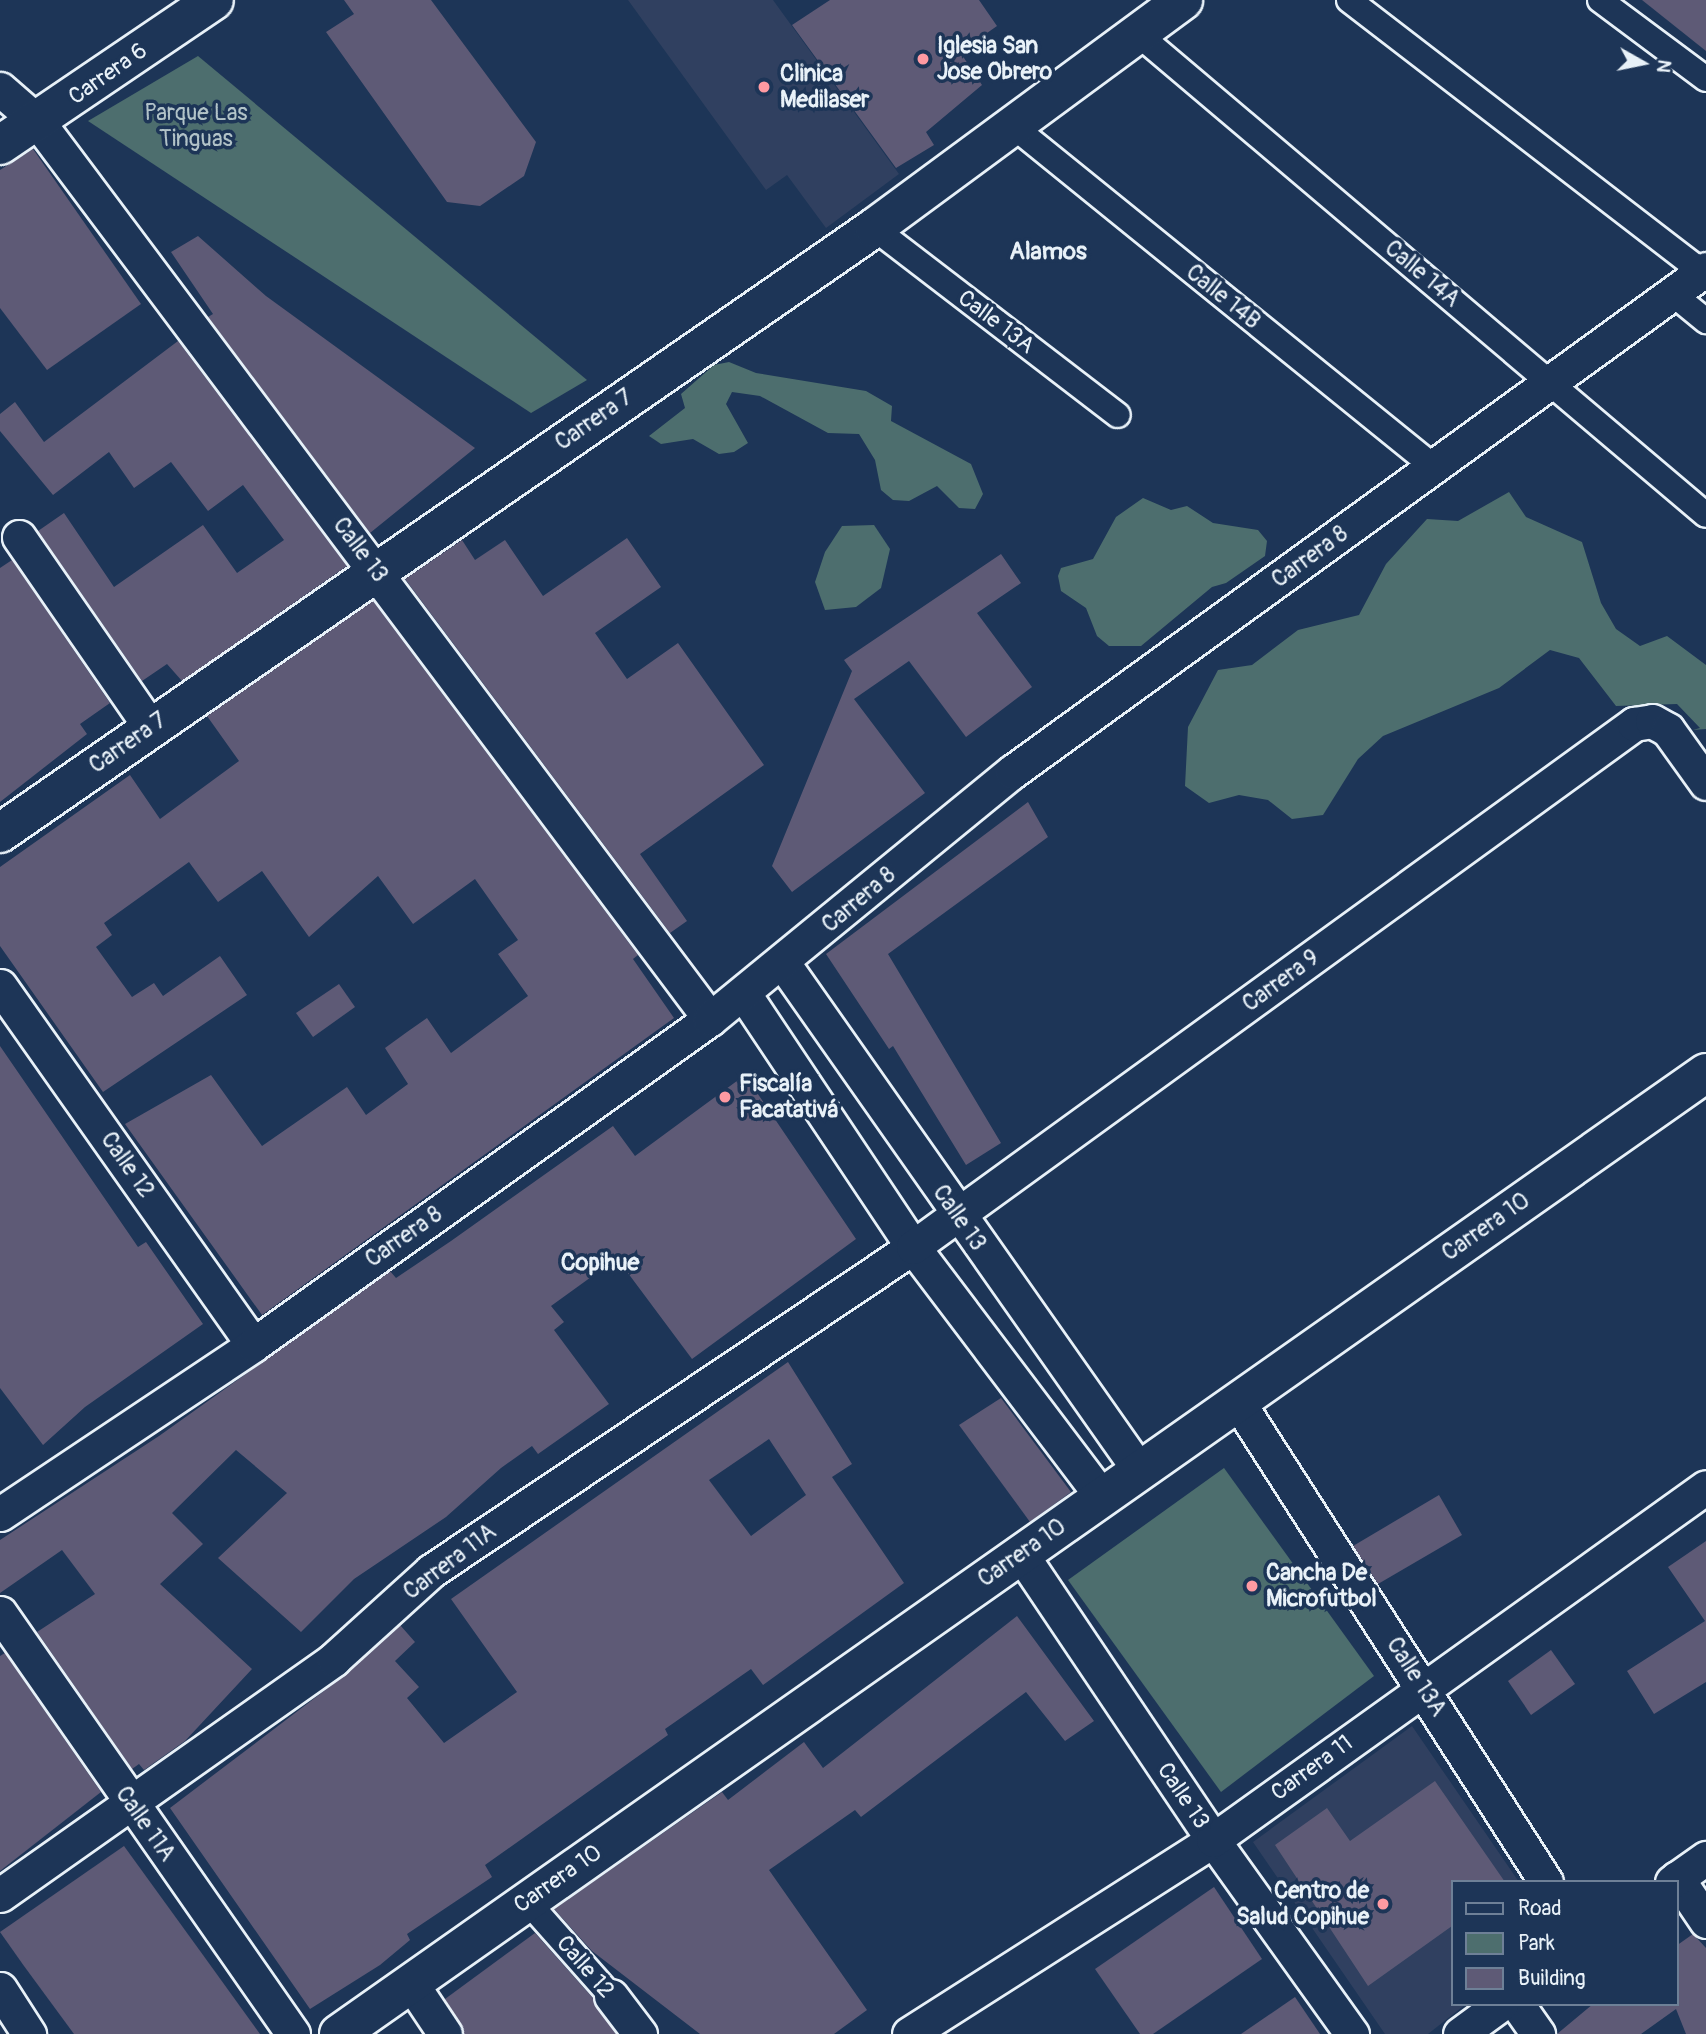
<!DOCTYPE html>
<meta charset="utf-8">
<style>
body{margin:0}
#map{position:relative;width:1706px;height:2034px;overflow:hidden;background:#1d3557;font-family:Pangolin,sans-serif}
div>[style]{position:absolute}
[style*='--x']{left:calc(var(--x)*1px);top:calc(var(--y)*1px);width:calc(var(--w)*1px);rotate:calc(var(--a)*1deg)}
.built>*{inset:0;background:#304060}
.green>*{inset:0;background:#4d6e6e}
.building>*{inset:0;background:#5e5a76}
.roads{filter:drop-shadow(2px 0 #e8f1f8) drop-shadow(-2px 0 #e8f1f8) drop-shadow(0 2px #e8f1f8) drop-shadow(0 -2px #e8f1f8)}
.pedestrian>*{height:24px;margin:-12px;padding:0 12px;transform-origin:12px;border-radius:12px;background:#1d3557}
.minor>*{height:33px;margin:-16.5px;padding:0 16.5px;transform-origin:16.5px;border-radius:16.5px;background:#1d3557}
.tertiary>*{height:38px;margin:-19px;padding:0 19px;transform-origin:19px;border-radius:19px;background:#1d3557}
.dots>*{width:19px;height:19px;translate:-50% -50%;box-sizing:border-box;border:4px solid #1d3557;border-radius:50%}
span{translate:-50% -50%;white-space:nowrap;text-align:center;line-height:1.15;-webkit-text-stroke:7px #1d3557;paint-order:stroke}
.poi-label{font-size:23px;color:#e8f1f8;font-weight:700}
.left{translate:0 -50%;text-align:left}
.right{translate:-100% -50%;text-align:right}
.street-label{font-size:23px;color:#e8f1f8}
.park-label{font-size:23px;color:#b2c3c8}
.neighbourhood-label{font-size:24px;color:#e8f1f8;font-weight:700}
.legend{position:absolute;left:1451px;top:1880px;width:228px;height:126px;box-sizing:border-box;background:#1d3557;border:2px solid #6e8097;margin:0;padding:9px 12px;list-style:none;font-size:21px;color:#e8f1f8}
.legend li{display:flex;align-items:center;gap:14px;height:35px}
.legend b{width:35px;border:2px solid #6e8097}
.north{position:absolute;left:1608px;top:28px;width:70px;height:70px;-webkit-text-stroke:5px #1d3557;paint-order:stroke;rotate:99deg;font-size:19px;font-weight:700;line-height:28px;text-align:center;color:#e8f1f8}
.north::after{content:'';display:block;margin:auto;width:24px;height:32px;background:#e8f1f8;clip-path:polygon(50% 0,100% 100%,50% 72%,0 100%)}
</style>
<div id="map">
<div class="built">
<i style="clip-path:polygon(628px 0,773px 0,899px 174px,826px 228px,787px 175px,766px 190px)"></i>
<i style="clip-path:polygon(1412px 1726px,1519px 1882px,1452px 1882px,1452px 2004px,1466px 2004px,1428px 2034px,1385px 2034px,1253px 1842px)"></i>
</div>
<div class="green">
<i style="clip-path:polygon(198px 56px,587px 380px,531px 413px,88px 121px)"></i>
<i style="clip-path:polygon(729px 362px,756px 373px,866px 391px,892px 406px,891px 421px,971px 464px,983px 494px,975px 509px,959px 508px,937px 486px,909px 501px,893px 500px,881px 490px,875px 460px,859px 434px,828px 433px,760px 396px,732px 392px,726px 404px,748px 443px,734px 452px,719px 454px,693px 439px,661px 444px,649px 436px,685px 408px,681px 394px,714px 365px)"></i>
<i style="clip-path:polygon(1509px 492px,1526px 517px,1582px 542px,1601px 603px,1616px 629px,1640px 646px,1667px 636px,1706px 665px,1706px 729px,1693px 730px,1700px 728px,1677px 704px,1616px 706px,1579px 658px,1550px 650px,1499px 688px,1383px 736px,1358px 759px,1323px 815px,1292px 819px,1268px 800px,1239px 795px,1209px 803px,1185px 786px,1188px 727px,1218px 670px,1252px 665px,1298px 630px,1359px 615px,1386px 564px,1427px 519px,1458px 521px)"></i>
<i style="clip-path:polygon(1143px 498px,1171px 510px,1187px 506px,1213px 523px,1258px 530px,1267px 541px,1265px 556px,1226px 583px,1212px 587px,1141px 646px,1109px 646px,1097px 636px,1086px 608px,1061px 591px,1058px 576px,1061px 568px,1093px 559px,1116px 517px)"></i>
<i style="clip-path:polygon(874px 525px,890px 549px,881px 588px,856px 607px,825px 610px,815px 582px,825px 552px,842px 526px)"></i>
<i style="clip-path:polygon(1224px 1468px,1374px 1676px,1221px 1792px,1068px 1580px)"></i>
</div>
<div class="building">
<i style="clip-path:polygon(344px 0,431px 0,536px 142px,524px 176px,480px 206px,447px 202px,326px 32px,354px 14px)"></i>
<i style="clip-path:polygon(830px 0,979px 0,997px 26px,960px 52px,982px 85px,926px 132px,934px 145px,896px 168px,792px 25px)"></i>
<i style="clip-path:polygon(1642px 0,1706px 0,1706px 51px)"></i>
<i style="clip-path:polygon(33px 149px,141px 304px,47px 370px,0 308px,0 170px)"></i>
<i style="clip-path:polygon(198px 236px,266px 296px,475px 448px,370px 533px,208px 317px,213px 314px,171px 252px)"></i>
<i style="clip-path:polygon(178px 341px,347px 566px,182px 681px,167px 664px,142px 681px,38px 531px,64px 513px,114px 587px,203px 525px,237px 573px,284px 540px,243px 485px,208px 511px,171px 462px,134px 488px,109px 452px,53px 495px,0 431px,0 414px,15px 402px,44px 442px)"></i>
<i style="clip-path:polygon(627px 538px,661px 587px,595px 633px,627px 679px,678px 643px,764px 765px,640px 854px,687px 921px,670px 933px,405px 579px,462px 540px,475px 560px,505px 540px,543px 596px)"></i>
<i style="clip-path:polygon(1001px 554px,1021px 583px,977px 613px,1032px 687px,966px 737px,909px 661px,854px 699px,925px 793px,792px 892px,772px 866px,852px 671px,844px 660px)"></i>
<i style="clip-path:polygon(12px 560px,110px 703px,80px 724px,87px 734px,0 802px,0 568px)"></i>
<i style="clip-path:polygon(373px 601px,638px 955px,633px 959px,674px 1018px,262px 1315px,125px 1124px,211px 1075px,262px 1146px,347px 1087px,366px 1115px,408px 1084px,385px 1048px,407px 1032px,427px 1018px,451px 1053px,528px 996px,498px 954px,518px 940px,475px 879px,413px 924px,378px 876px,309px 937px,262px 871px,218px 902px,189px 862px,104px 923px,112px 935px,96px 947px,132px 997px,154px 983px,163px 996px,220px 956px,247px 995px,103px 1092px,0 946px,0 867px,130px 775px,160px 819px,239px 761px,207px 716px)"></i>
<i style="clip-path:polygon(1028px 802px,1048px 837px,888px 954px,1001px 1143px,966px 1165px,893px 1046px,889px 1049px,826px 954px)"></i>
<i style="clip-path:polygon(339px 984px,355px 1007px,313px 1037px,296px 1013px)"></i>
<i style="clip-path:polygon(0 1046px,138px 1247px,146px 1242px,203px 1324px,85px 1407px,43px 1445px,0 1388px)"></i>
<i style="clip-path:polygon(745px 1075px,856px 1239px,692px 1359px,613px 1253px,605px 1267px,551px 1306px,564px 1322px,554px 1330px,609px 1404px,538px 1454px,532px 1446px,501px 1468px,446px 1517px,354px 1579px,301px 1632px,218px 1558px,287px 1493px,236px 1450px,172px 1513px,203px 1544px,160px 1584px,252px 1669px,185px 1741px,144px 1770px,139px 1764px,132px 1769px,37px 1632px,95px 1594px,62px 1550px,0 1593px,0 1540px,159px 1436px,390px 1271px,396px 1278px,451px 1241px,613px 1126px,635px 1156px)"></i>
<i style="clip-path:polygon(evenodd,788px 1362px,852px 1464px,832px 1477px,904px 1583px,763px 1685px,751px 1669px,665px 1729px,668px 1735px,485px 1865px,492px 1877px,407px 1934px,410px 1940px,380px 1965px,310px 2009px,170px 1808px,345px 1675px,400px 1625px,415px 1642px,395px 1661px,419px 1687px,407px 1698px,444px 1743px,517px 1692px,451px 1599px,788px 1362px,769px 1439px,806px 1495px,751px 1536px,709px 1480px,769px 1439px)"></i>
<i style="clip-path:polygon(1001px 1398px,1071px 1492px,1030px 1522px,959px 1425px)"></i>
<i style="clip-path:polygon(1439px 1495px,1462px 1535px,1378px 1584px,1353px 1546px)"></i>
<i style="clip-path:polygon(1706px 1541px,1706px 1682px,1654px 1714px,1627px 1671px,1705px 1621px,1668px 1567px)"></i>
<i style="clip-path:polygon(1017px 1616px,1094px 1721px,1065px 1741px,1026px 1692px,861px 1817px,855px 1810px,769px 1870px,867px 2010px,834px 2034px,700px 2034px,592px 1951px,554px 1909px,722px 1792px,728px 1800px,804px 1742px,823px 1768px)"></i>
<i style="clip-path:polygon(1551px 1650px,1575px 1684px,1531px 1715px,1508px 1681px)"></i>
<i style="clip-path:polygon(5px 1653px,101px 1792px,0 1871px,0 1656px)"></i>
<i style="clip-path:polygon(1435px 1781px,1505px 1882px,1452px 1882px,1452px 1926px,1368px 1986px,1275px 1845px,1327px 1808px,1350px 1841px)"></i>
<i style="clip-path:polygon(124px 1846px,203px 1955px,260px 2034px,74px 2034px,24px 1966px,0 1932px)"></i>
<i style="clip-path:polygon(1214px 1887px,1262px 1959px,1153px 2034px,1140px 2034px,1095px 1969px)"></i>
<i style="clip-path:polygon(535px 1933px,592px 1997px,616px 2034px,464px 2034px,445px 1999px)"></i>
<i style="clip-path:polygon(1693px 1934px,1706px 1948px,1706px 2034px,1686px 2034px,1676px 2009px,1641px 2034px,1557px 2034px,1593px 2004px,1676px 2004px,1676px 1946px)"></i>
<i style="clip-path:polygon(1295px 1997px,1320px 2034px,1241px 2034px)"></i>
</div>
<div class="roads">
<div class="pedestrian">
<i style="--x:1349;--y:0;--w:446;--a:37.6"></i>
<i style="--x:1600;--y:0;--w:132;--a:36.7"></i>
<i style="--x:1138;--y:34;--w:744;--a:40.26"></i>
<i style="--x:1013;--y:126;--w:542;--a:39.01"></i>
<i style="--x:874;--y:228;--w:307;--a:37.5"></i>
<i style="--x:1673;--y:294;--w:43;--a:39.3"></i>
<i style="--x:527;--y:1901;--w:127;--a:48.5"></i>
</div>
<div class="minor">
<i style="--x:0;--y:89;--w:50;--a:41"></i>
<i style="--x:38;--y:122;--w:1121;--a:53.16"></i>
<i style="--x:19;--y:537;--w:232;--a:55.4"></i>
<i style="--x:783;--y:963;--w:620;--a:54.92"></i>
<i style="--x:0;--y:986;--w:439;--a:54.8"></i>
<i style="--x:744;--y:994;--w:304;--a:56.3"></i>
<i style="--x:913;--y:1247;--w:312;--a:52.9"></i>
<i style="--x:1238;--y:1402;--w:570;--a:57.31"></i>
<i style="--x:0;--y:1514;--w:304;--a:-33.7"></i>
<i style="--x:253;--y:1345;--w:561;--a:-35.5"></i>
<i style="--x:710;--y:1019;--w:390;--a:-39.3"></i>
<i style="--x:1012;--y:772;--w:857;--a:-35.93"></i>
<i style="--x:1021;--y:1554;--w:344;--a:56.1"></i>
<i style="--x:1213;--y:1840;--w:239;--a:54.4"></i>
<i style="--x:0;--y:1613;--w:513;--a:55.16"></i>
<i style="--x:1677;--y:1878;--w:52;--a:56"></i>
<i style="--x:1672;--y:1882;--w:42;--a:-35.2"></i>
<i style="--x:0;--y:1895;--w:409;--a:-35.2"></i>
<i style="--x:334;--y:1659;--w:131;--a:-42.2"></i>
<i style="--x:431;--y:1571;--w:581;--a:-33.91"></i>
<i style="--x:913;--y:1247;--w:891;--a:-35.96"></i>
<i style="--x:1634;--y:724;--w:18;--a:-9"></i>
<i style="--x:1652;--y:721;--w:18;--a:29"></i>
<i style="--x:1668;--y:730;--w:65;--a:54.4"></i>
<i style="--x:411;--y:1983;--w:61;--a:56.3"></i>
<i style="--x:0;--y:1989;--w:54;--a:57.2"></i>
<i style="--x:611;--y:1996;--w:48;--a:52.7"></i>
<i style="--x:1517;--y:2004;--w:37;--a:55"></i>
<i style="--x:909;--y:2034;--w:361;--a:-32.5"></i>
<i style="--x:1213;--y:1840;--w:606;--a:-35.6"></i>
<i style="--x:1460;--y:2034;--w:51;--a:-36.2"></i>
</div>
<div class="tertiary">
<i style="--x:0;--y:145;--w:258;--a:-34.1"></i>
<i style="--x:0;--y:833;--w:1063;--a:-34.69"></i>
<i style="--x:874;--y:228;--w:384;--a:-36.4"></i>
<i style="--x:339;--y:2034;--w:1671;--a:-35.11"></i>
</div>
</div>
<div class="dots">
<i style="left:923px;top:59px;background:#ff9aa2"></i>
<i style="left:764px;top:87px;background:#ff9aa2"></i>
<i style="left:725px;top:1097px;background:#ff9aa2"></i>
<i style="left:1252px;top:1586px;background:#ff9aa2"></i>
<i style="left:1383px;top:1904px;background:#ff9aa2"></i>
</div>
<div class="poi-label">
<span class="left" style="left:937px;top:59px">Iglesia San<br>Jose Obrero</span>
<span class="left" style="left:780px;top:87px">Clinica<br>Medilaser</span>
<span class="left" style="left:739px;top:1097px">Fiscalía<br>Facatativá</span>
<span class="left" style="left:1266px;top:1586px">Cancha De<br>Microfutbol</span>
<span class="right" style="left:1369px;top:1904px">Centro de<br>Salud Copihue</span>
</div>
<div class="street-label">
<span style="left:108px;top:74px;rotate:-35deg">Carrera 6</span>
<span style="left:1422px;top:274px;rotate:40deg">Calle 14A</span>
<span style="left:1223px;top:297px;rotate:39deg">Calle 14B</span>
<span style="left:996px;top:322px;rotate:37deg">Calle 13A</span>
<span style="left:594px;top:420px;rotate:-35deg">Carrera 7</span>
<span style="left:360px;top:550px;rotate:53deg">Calle 13</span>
<span style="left:1310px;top:557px;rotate:-36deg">Carrera 8</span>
<span style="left:128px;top:743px;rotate:-35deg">Carrera 7</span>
<span style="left:859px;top:900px;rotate:-40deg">Carrera 8</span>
<span style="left:1281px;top:981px;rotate:-36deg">Carrera 9</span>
<span style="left:127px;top:1165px;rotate:55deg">Calle 12</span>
<span style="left:959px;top:1218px;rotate:55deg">Calle 13</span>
<span style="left:1486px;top:1227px;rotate:-35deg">Carrera 10</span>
<span style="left:404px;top:1237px;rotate:-35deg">Carrera 8</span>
<span style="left:1022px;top:1553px;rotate:-35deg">Carrera 10</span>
<span style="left:450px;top:1562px;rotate:-37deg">Carrera 11A</span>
<span style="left:1416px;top:1677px;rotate:57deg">Calle 13A</span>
<span style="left:1312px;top:1768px;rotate:-36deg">Carrera 11</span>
<span style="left:1183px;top:1796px;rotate:56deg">Calle 13</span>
<span style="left:145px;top:1824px;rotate:55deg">Calle 11A</span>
<span style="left:558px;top:1879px;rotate:-35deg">Carrera 10</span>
<span style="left:585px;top:1967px;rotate:49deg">Calle 12</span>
</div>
<div class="park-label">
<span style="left:196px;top:126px">Parque Las<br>Tinguas</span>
</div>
<div class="neighbourhood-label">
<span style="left:1048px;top:252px">Alamos</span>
<span style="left:600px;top:1263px">Copihue</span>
</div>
<ul class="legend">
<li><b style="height:9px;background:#1d3557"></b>Road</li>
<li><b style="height:19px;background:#4d6e6e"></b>Park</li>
<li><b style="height:19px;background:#5e5a76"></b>Building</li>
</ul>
<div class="north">N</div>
</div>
